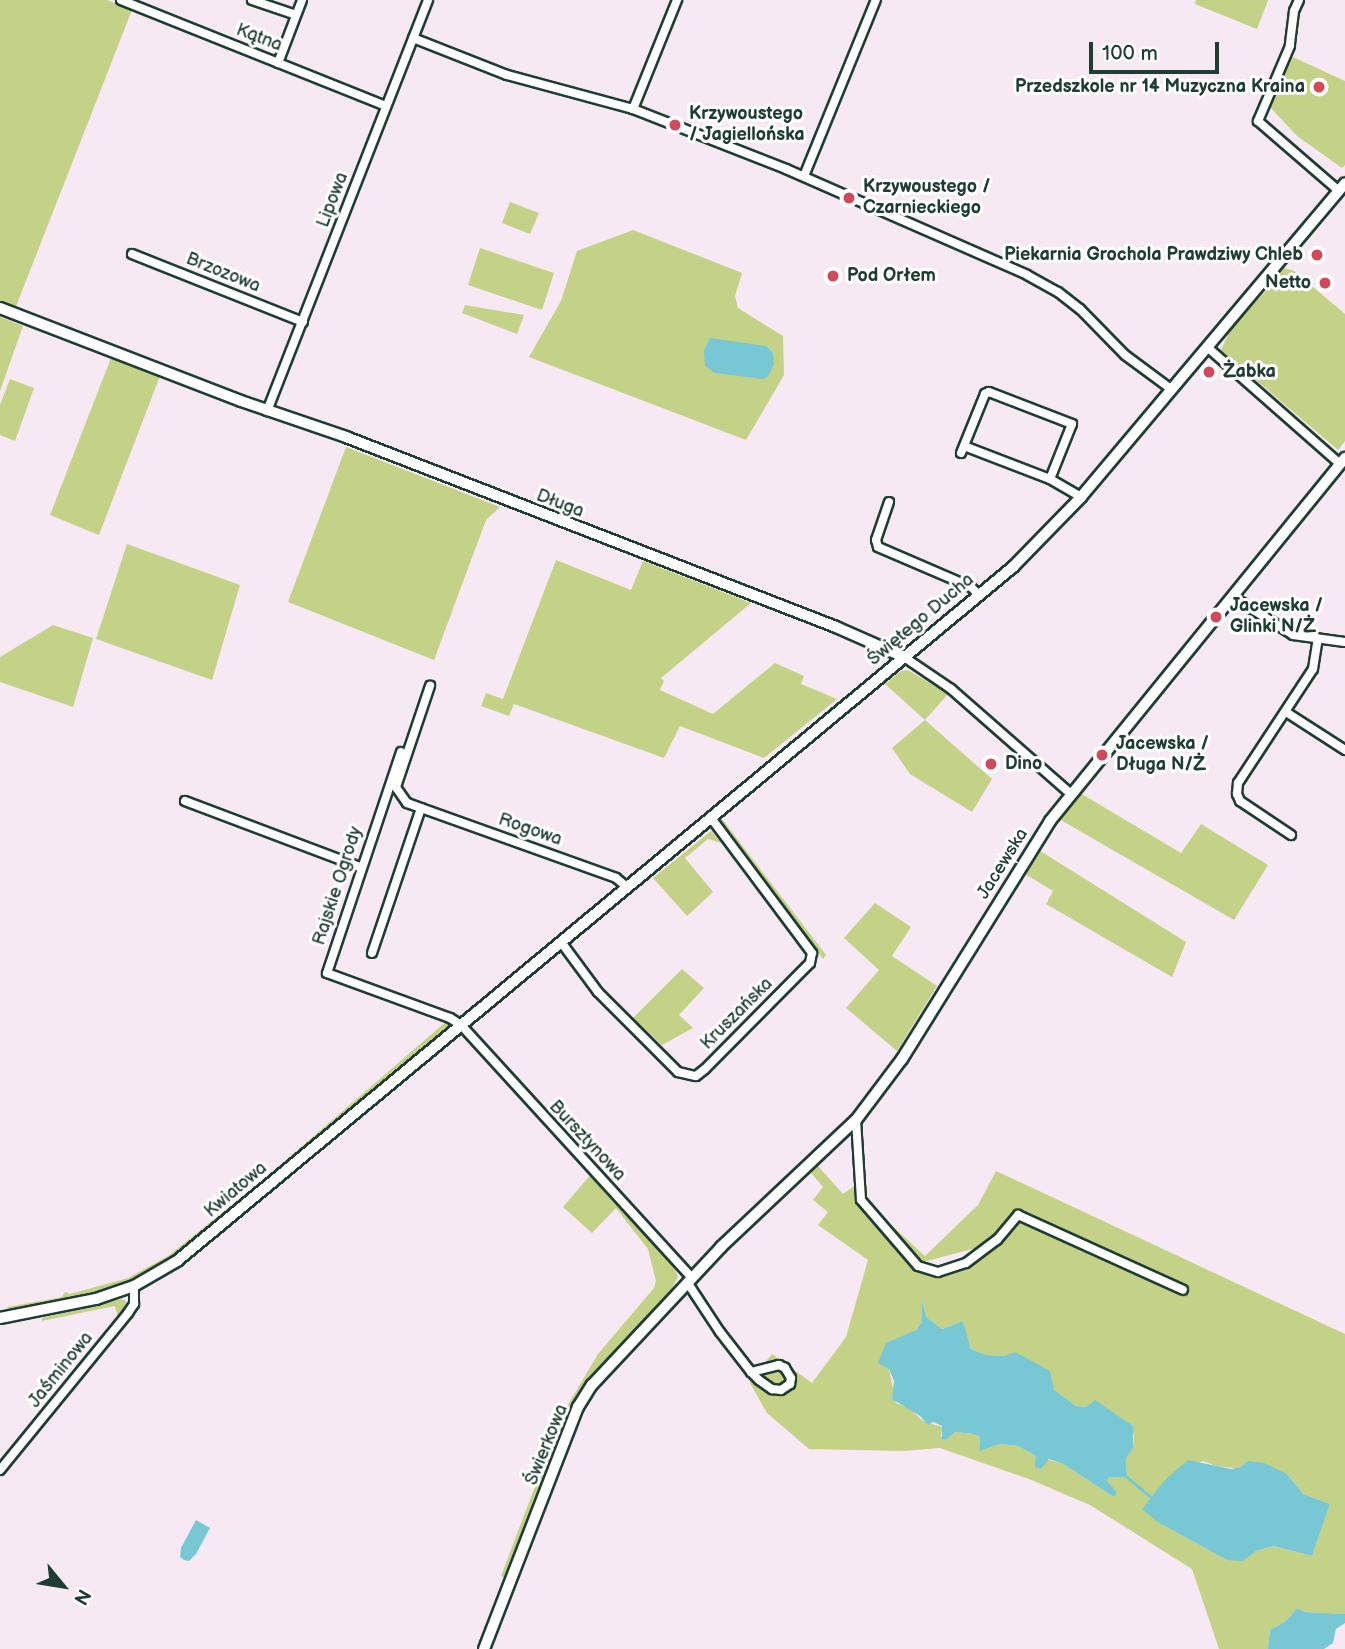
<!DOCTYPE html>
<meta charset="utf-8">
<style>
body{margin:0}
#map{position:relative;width:1345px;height:1649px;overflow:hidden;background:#f6e9f4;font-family:"Balsamiq Sans",sans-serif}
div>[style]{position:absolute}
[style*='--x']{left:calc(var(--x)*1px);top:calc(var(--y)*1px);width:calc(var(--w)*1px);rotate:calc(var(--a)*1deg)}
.green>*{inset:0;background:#c3d286}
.water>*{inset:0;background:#78c7d4}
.stream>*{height:2.5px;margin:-1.25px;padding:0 1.25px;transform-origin:1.25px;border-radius:1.25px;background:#78c7d4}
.roads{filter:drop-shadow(2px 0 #1f3d34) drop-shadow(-2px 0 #1f3d34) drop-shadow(0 2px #1f3d34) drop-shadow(0 -2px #1f3d34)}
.minor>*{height:8px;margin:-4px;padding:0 4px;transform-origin:4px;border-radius:4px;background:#fff}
.tertiary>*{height:10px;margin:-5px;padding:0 5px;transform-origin:5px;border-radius:5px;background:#fff}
.secondary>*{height:10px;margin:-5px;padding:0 5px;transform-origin:5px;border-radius:5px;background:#fff}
.dots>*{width:19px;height:19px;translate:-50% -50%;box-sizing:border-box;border:4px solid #fff;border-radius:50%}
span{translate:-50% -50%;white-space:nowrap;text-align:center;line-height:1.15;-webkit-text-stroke:6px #fff;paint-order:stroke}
.street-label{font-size:18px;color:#1f3d34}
.poi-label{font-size:18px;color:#1f3d34;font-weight:700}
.right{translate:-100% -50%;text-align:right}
.left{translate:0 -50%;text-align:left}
.north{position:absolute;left:28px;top:1551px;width:70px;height:70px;-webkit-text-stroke:5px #fff;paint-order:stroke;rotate:120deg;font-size:19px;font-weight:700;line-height:28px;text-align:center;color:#1f3d34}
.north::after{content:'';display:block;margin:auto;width:24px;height:32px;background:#1f3d34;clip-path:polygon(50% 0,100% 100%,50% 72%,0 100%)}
.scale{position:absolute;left:1089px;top:42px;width:130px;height:32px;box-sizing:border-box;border:4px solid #1f3d34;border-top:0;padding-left:9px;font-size:21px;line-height:24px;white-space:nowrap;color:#1f3d34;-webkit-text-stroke:5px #fff;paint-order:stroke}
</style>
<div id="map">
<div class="green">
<i style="clip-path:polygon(0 0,107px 0,132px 10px,15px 309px,0 303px)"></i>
<i style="clip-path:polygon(1196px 0,1268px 0,1257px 29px,1195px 4px)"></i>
<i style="clip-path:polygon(1293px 57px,1345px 81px,1345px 165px,1342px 168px,1297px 136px,1270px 107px)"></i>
<i style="clip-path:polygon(510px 202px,539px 213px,530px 234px,502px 223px)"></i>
<i style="clip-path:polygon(633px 230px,742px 273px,735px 296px,738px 308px,783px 336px,784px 375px,746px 440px,529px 357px,561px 301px,577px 251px)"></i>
<i style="clip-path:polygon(480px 248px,554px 273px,542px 310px,468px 285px)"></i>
<i style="clip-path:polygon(1281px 267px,1294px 271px,1345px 314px,1345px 441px,1338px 450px,1221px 350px,1233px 324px,1270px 287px)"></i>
<i style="clip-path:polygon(465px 305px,524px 315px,517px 334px,462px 313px)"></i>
<i style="clip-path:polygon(0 317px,23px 326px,0 391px)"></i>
<i style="clip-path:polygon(111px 358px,160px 376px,99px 535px,50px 515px)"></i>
<i style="clip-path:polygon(10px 379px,34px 388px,15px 441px,0 435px,0 405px)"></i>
<i style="clip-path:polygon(346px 447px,500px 507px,486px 520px,434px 660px,288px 602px)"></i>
<i style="clip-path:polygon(127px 544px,240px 585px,212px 680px,96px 639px)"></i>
<i style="clip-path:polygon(556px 560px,631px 590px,643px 561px,751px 603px,661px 678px,664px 681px,660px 690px,713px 714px,775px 663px,804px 676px,801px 684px,837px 699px,764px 758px,680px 726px,664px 758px,514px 704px,509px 716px,481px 706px,486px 693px,503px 699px)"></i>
<i style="clip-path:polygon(53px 625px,93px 638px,73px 707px,0 682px,0 657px)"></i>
<i style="clip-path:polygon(908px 670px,948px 694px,925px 720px,992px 779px,972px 812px,910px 774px,892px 748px,925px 720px,885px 684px,901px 671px)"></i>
<i style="clip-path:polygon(1080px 793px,1181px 853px,1201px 824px,1268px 865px,1234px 920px,1059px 819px)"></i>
<i style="clip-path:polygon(722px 819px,826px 955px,823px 959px,719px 822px)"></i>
<i style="clip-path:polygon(711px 831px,721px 843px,708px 839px,685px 858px,713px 892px,687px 916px,653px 878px)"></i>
<i style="clip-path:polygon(1037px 849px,1186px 942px,1172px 977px,1046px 904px,1053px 891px,1022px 872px)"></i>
<i style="clip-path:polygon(875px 903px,911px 927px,892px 956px,937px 986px,897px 1051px,846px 1008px,879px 970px,844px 938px)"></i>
<i style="clip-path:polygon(682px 969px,704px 988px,679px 1015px,693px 1028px,662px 1045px,633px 1018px)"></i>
<i style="clip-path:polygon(448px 1020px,451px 1023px,449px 1029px,272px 1178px,265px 1178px)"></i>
<i style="clip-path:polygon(evenodd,818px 1166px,843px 1194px,854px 1186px,859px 1201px,918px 1268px,928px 1274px,950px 1273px,964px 1267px,984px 1256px,1018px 1223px,1011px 1221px,980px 1247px,919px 1263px,864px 1200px,925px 1256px,978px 1205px,996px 1171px,1345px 1334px,1345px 1614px,1305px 1612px,1297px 1608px,1286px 1621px,1270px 1630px,1268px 1649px,1219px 1649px,1192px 1569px,1090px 1505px,1029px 1479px,940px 1448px,903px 1451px,809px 1449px,767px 1413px,750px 1383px,753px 1368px,762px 1366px,772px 1354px,812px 1383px,846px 1337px,868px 1260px,818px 1225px,828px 1212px,813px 1200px,823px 1187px,811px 1173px,818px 1166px,922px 1300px,926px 1317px,942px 1329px,963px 1321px,971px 1349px,986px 1355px,1005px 1356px,1076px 1406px,1086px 1407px,1134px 1435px,1133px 1448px,1126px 1459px,1127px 1476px,1108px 1477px,1107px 1481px,1114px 1497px,1063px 1464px,1036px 1456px,1018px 1446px,1000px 1444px,979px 1450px,980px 1437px,974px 1434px,955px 1432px,946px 1440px,941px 1436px,942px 1427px,923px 1421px,910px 1409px,896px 1403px,889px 1369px,897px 1341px,916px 1330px,922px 1322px,922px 1300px,818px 1166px,1203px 1461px,1216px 1466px,1287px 1474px,1303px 1494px,1330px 1504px,1312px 1556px,1274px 1546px,1256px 1551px,1243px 1560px,1227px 1560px,1159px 1523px,1159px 1491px,1165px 1480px,1203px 1461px)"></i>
<i style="clip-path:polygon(592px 1173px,671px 1261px,678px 1277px,668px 1296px,588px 1382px,507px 1579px,501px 1576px,563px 1413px,598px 1354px,654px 1288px,656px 1281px,648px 1249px,616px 1208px,592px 1233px,563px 1207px)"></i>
<i style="clip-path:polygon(257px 1185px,257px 1191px,171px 1259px,129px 1282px,94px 1294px,10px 1311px,7px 1307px,62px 1297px,65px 1292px,70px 1294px,128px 1278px,168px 1256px)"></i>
<i style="clip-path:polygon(122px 1299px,126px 1301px,126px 1310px,74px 1374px,71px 1373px,118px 1317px,115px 1306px,42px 1321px,42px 1318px)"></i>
</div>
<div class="water">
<i style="clip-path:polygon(710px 338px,766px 346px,773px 353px,774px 364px,768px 377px,763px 379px,715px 373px,705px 366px,704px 350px)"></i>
<i style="clip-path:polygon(922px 1300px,926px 1317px,942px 1329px,963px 1321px,971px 1349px,986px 1355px,1005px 1356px,1015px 1352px,1050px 1371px,1054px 1390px,1076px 1406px,1086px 1407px,1095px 1400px,1133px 1426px,1133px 1448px,1126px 1459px,1127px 1477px,1109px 1477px,1107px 1481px,1117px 1492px,1114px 1497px,1063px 1464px,1049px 1459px,1041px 1469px,1035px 1467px,1036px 1456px,1018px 1446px,1000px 1444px,979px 1451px,980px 1437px,974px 1434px,955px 1432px,946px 1440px,942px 1439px,942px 1426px,933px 1422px,928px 1425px,920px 1416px,892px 1399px,894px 1381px,889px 1369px,878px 1363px,886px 1343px,916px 1330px,922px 1322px)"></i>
<i style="clip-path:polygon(1188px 1460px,1231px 1469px,1241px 1467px,1248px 1461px,1264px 1463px,1287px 1474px,1303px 1494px,1330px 1504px,1312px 1556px,1274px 1546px,1256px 1551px,1243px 1561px,1227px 1560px,1159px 1523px,1142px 1509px,1165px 1480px)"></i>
<i style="clip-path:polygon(196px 1520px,210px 1528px,196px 1554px,189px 1561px,184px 1560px,180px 1557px,181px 1548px)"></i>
<i style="clip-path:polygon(1297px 1608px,1305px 1612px,1345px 1614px,1345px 1623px,1336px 1629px,1333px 1643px,1324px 1649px,1268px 1649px,1270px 1630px,1286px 1621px)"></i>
</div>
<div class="stream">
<i style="--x:1127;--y:1477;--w:33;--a:40"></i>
</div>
<div class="roads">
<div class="minor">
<i style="--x:121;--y:0;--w:285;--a:21.8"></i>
<i style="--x:252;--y:0;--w:46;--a:18.8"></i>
<i style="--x:1299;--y:0;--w:12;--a:114"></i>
<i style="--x:1294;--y:11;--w:35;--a:97"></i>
<i style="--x:1290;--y:46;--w:82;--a:113.1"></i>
<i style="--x:1258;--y:121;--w:107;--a:40.8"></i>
<i style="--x:413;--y:38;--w:101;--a:21.5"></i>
<i style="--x:507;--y:75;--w:131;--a:15.1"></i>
<i style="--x:633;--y:109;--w:164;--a:21.4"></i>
<i style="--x:786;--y:169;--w:263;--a:23.7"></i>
<i style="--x:1027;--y:275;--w:35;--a:29"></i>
<i style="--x:1058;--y:292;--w:28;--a:38"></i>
<i style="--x:1080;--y:309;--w:64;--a:45.6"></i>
<i style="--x:1125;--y:355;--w:57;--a:36.5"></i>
<i style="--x:278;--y:63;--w:67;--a:-69.1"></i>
<i style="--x:633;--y:109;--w:118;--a:-68"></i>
<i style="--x:804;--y:176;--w:190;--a:-67.8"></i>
<i style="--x:132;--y:254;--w:184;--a:21.7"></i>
<i style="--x:1207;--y:347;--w:177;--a:41.3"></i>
<i style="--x:267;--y:411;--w:441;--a:-68.6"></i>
<i style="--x:964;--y:446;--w:92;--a:21"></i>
<i style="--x:1050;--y:479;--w:36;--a:30"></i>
<i style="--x:961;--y:453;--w:64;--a:-67.9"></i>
<i style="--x:985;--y:394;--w:4;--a:-27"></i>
<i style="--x:989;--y:392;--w:89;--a:21.1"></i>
<i style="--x:1072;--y:424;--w:59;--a:111.8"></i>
<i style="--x:889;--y:502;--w:40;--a:108.9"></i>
<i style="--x:876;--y:540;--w:7;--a:74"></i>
<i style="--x:878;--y:547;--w:101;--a:23.3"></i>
<i style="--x:971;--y:587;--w:11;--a:45"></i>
<i style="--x:1233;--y:597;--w:71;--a:32.3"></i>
<i style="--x:1293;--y:635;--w:52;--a:7.7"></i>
<i style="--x:904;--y:657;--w:57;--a:34.2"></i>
<i style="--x:951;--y:689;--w:159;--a:41.2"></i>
<i style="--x:1286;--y:712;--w:70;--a:32.8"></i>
<i style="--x:401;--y:752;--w:233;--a:108.5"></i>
<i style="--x:327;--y:973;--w:131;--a:20.1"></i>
<i style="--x:450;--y:1018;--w:13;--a:32"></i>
<i style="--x:461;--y:1025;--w:341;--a:47.6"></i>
<i style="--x:185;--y:801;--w:187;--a:20.7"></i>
<i style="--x:421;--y:808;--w:15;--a:-160"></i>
<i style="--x:407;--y:803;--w:19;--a:-125"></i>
<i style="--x:396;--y:787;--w:107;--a:-71.4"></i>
<i style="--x:1291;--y:835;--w:61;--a:-146.3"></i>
<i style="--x:1240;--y:801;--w:8;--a:-113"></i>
<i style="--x:1237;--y:794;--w:11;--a:-85"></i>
<i style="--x:1238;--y:783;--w:136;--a:-56.7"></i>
<i style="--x:1313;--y:669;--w:31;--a:-81"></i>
<i style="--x:561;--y:942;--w:62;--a:53.5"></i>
<i style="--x:598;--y:992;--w:113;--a:45"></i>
<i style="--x:678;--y:1072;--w:18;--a:13"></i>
<i style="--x:696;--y:1076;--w:11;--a:-38"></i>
<i style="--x:705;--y:1069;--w:149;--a:-45.3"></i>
<i style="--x:810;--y:963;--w:10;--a:-79"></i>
<i style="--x:812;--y:953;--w:169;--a:-126.8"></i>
<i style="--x:372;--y:953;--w:153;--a:-71.3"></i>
<i style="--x:421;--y:808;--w:207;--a:19.7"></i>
<i style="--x:616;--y:878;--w:14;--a:39"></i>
<i style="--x:856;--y:1120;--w:80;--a:86.4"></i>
<i style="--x:861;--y:1200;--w:87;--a:49.2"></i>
<i style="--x:918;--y:1266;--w:21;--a:17"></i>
<i style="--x:938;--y:1272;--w:29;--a:-18"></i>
<i style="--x:966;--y:1263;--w:39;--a:-37"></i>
<i style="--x:997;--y:1240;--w:33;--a:-50"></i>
<i style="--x:1018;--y:1215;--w:181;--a:24.4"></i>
<i style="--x:687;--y:1282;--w:60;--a:56.6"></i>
<i style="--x:720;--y:1332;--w:51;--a:52.2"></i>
<i style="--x:751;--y:1372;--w:11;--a:45"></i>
<i style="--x:759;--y:1380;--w:16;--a:35"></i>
<i style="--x:772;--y:1389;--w:9;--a:6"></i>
<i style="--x:781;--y:1390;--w:11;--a:-34"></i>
<i style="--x:790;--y:1384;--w:6;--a:-81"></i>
<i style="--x:791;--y:1378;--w:12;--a:-121"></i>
<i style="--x:785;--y:1368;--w:7;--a:-153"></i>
<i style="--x:779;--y:1365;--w:29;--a:166"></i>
<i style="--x:0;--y:1470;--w:203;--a:-50.8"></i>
<i style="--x:128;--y:1313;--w:11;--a:-56"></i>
<i style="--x:134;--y:1304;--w:18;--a:-90"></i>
</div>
<div class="tertiary">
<i style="--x:0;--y:308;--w:258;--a:21.1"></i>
<i style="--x:241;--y:401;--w:111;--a:18.9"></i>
<i style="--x:346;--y:437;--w:526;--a:21.19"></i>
<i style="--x:836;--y:627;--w:74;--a:23.8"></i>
<i style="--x:484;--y:1649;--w:260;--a:-68.8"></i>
<i style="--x:578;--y:1407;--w:26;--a:-58"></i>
<i style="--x:592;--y:1385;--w:189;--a:-46.9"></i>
<i style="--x:721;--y:1247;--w:185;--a:-43.3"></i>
<i style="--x:856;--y:1120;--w:76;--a:-53"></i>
<i style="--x:902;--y:1059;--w:280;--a:-58.1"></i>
<i style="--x:1050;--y:821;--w:468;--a:-50.9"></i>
</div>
<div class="secondary">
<i style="--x:0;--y:1318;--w:98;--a:-11.2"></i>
<i style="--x:96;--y:1299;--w:40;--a:-18.9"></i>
<i style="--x:134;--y:1286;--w:50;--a:-30.2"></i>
<i style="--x:177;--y:1261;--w:1087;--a:-39.7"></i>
<i style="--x:1013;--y:567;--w:98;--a:-45.8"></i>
<i style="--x:1081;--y:497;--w:410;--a:-49.9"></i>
</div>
</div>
<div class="dots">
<i style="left:1319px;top:87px;background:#d1495b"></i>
<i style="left:675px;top:125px;background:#d1495b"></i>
<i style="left:849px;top:198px;background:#d1495b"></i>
<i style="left:1317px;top:255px;background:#d1495b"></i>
<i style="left:833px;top:276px;background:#d1495b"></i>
<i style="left:1325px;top:283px;background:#d1495b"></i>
<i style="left:1209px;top:372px;background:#d1495b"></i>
<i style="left:1216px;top:617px;background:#d1495b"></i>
<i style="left:1102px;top:755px;background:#d1495b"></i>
<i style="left:991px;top:764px;background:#d1495b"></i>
</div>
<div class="street-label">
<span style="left:259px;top:38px;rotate:21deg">Kątna</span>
<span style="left:333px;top:200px;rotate:-69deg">Lipowa</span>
<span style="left:223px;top:273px;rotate:22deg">Brzozowa</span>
<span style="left:560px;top:504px;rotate:21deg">Długa</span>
<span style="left:921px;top:620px;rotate:-40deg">Świętego Ducha</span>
<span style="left:530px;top:830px;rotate:19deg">Rogowa</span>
<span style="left:1003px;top:864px;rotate:-58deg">Jacewska</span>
<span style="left:338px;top:886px;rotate:-72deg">Rajskie Ogrody</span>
<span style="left:737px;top:1014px;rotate:-45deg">Kruszańska</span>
<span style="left:587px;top:1141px;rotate:47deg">Bursztynowa</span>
<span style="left:236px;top:1190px;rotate:-40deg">Kwiatowa</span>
<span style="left:61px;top:1370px;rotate:-51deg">Jaśminowa</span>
<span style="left:547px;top:1445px;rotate:-68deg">Świerkowa</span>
</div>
<div class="poi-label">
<span class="right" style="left:1305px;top:87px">Przedszkole nr 14 Muzyczna Kraina</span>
<span class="left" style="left:689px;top:125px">Krzywoustego<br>/ Jagiellońska</span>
<span class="left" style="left:863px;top:198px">Krzywoustego /<br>Czarnieckiego</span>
<span class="right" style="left:1303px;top:255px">Piekarnia Grochola Prawdziwy Chleb</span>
<span class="left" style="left:847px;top:276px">Pod Orłem</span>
<span class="right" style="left:1311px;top:283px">Netto</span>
<span class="left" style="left:1223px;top:372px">Żabka</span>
<span class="left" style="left:1230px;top:617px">Jacewska /<br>Glinki N/Ż</span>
<span class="left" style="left:1116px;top:755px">Jacewska /<br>Długa N/Ż</span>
<span class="left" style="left:1005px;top:764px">Dino</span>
</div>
<div class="north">N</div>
<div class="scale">100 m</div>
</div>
